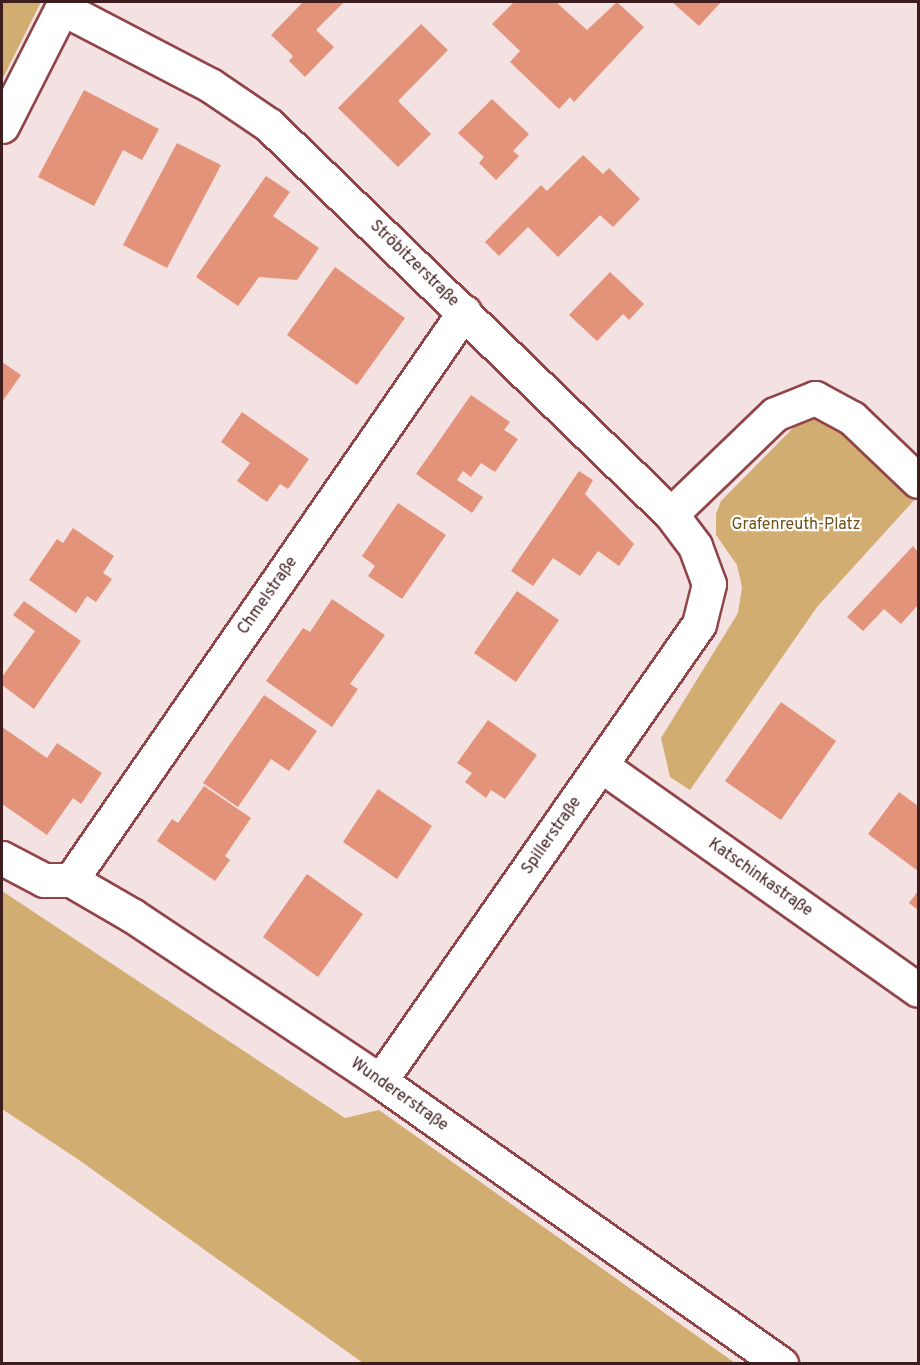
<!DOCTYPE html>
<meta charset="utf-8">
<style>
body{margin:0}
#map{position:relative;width:920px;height:1365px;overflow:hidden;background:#f4e1e1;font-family:Overpass,sans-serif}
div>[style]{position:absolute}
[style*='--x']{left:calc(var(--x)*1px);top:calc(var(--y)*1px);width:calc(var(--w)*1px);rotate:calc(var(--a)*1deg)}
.green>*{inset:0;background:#d2ad71}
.building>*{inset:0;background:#e3937a}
.roads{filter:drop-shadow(2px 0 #924549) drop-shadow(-2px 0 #924549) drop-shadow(0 2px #924549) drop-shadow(0 -2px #924549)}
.minor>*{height:33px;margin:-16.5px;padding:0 16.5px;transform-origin:16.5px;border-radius:16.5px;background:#fff}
span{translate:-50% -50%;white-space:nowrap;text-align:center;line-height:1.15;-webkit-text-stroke:4.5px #fff;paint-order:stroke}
.street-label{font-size:16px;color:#3e1d1e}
.park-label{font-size:16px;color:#705013}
.frame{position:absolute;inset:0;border:3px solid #3e1d1e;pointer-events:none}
</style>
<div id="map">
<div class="green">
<i style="clip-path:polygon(2px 2px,41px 2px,2px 80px)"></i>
<i style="clip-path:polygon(825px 415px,917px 497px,817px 607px,690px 790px,670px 777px,661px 738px,738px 613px,742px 587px,737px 565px,716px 535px,716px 514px,721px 501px,796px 425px,807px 417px)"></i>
<i style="clip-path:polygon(2px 891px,345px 1118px,379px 1110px,735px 1363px,363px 1363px,79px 1160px,2px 1109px)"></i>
</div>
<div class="building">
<i style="clip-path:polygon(303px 2px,344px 2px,316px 30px,334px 47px,305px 77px,289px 61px,293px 56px,271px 35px)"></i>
<i style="clip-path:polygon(514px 2px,556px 2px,587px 30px,617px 2px,644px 27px,574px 102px,570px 97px,559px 109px,510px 62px,520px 51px,492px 24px)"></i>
<i style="clip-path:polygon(672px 2px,721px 2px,699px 26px)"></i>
<i style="clip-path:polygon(421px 24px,448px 50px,398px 101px,431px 134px,398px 167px,338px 108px)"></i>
<i style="clip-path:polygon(84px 90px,159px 129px,142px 160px,123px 150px,94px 206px,38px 177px)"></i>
<i style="clip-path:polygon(492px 99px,529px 134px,513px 151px,519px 156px,496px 180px,479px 163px,484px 157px,458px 133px)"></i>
<i style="clip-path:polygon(177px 143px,221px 165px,167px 268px,123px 245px)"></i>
<i style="clip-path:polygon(583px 155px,603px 174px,609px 168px,640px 199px,613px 227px,600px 215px,558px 257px,528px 227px,499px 256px,485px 242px,541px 185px,547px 191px)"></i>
<i style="clip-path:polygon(266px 176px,290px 192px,273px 216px,319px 248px,297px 280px,259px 277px,238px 306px,196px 277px)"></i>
<i style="clip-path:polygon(335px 267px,405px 318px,357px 385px,287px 335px)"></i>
<i style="clip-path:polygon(610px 272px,644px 304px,629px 320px,623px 314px,597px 341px,569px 315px)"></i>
<i style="clip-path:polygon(2px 362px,21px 375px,2px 402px)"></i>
<i style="clip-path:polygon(471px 395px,510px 422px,504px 430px,518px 439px,495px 472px,481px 463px,471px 477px,463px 471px,457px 480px,483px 497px,472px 513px,416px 474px)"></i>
<i style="clip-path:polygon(242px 412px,309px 459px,288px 489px,280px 484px,267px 502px,237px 481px,250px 463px,221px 442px)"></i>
<i style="clip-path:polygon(579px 471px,593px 480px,585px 494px,634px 544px,619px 566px,598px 551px,580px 576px,553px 558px,533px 586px,511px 571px)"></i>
<i style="clip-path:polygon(398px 503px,446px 535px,402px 599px,368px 576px,375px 566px,362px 556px)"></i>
<i style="clip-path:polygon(73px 528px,114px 556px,103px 573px,112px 579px,96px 602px,87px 596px,76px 613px,29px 580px,57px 539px,63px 543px)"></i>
<i style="clip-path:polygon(913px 546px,918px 552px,918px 605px,901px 624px,884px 609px,863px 631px,847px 617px)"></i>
<i style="clip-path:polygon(517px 591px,559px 620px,516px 682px,474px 653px)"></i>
<i style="clip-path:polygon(332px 599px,385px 635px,350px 684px,358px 689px,332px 727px,266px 681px,303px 628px,310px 632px)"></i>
<i style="clip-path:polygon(24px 601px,81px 641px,34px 709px,2px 685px,2px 677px,35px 631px,13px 615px)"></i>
<i style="clip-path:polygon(264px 695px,317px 731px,289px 771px,271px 759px,238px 807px,203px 783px)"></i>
<i style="clip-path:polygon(781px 702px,836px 741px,781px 820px,725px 781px)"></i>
<i style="clip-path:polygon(488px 720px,537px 755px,505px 799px,491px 790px,486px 798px,465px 782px,472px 773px,457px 763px)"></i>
<i style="clip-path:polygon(2px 727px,47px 758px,57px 743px,102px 773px,81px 804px,73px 798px,47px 835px,2px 804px)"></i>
<i style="clip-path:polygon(204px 786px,251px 818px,225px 856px,230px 860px,215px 881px,157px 841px,172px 819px,178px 823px)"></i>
<i style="clip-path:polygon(378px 789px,432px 826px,397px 879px,343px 842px)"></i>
<i style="clip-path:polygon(899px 792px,918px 806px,918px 871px,868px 834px)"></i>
<i style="clip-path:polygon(307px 874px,363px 914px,318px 977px,263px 937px)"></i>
<i style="clip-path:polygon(918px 891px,918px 910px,909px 903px)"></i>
</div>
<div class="roads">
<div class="minor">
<i style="--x:62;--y:8;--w:167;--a:27.5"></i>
<i style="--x:210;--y:85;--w:71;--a:34.1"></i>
<i style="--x:269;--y:125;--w:559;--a:44.06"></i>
<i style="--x:671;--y:514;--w:40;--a:53"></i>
<i style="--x:695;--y:546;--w:40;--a:69.8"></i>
<i style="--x:709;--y:584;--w:41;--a:104"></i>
<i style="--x:699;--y:624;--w:557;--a:124.92"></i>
<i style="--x:2;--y:126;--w:139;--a:-63.1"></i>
<i style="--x:671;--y:514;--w:144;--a:-43.9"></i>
<i style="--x:775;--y:414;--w:43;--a:-21.8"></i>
<i style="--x:815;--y:398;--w:42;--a:28.4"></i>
<i style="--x:852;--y:418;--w:91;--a:43.7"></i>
<i style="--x:602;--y:766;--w:387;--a:35.3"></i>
<i style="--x:2;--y:858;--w:47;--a:27.6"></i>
<i style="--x:44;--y:880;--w:27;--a:0"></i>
<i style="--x:71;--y:880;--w:72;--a:30.1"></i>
<i style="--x:133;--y:916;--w:297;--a:33.7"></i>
<i style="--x:380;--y:1081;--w:491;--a:35.2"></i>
<i style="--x:71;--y:880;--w:691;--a:-55.32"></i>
</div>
</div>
<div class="street-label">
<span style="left:414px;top:264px;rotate:44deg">Ströbitzerstraße</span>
<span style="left:268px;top:596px;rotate:-55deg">Chmelstraße</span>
<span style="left:552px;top:836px;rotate:-55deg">Spillerstraße</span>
<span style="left:760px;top:878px;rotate:35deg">Katschinkastraße</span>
<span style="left:399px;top:1095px;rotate:35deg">Wundererstraße</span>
</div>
<div class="park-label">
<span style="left:796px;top:525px">Grafenreuth-Platz</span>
</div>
<div class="frame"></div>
</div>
